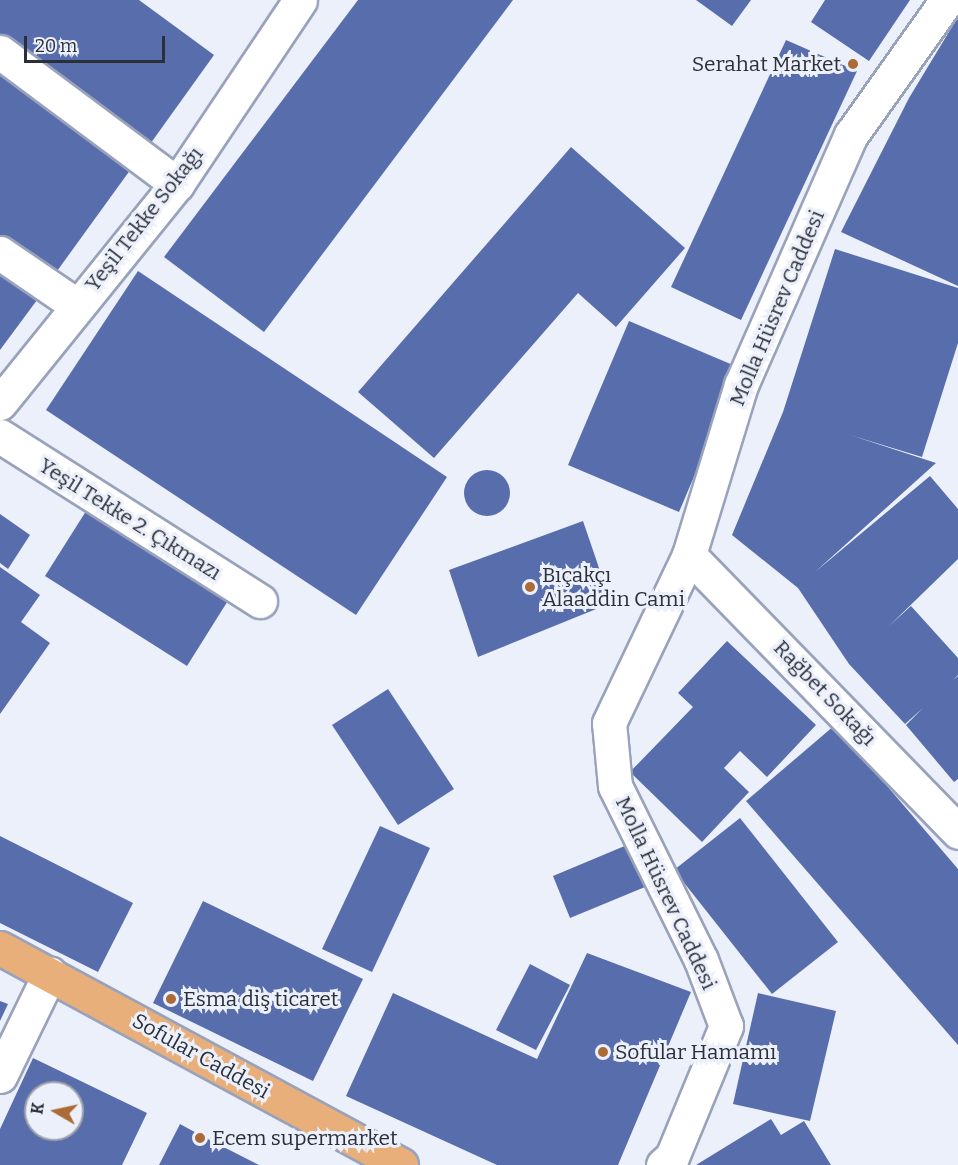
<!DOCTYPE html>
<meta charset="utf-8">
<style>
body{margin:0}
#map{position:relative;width:958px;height:1165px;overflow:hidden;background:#ecf0fb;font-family:Bitter,serif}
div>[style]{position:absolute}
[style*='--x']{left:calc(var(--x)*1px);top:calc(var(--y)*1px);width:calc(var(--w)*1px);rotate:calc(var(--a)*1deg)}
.building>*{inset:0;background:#586dac}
.round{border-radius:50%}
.roads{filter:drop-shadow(2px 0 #99a2bb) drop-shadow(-2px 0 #99a2bb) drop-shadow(0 2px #99a2bb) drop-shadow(0 -2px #99a2bb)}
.minor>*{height:33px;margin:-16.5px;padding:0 16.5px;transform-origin:16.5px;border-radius:16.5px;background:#fff}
.major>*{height:33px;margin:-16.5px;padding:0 16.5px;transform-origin:16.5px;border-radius:16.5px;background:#e9af7a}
.dots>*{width:16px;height:16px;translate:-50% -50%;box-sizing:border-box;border:3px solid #ecf0fb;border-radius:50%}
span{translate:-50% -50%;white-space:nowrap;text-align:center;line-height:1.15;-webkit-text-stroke:6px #ecf0fb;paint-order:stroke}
.poi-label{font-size:21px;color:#2b2f39}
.right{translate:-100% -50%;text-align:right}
.left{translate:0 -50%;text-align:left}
.street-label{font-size:21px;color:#2b2f39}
.north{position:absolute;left:24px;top:1081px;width:60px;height:60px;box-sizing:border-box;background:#ecf0fb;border:2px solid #9fa3ad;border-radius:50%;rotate:279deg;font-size:16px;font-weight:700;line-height:24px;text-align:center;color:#2b2f39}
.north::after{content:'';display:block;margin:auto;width:21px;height:27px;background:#ac6a36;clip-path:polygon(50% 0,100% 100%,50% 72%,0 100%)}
.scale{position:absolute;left:24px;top:36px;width:141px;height:27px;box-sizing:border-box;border:3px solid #2b2f39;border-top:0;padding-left:8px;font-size:18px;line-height:21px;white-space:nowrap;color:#2b2f39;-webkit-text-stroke:4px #ecf0fb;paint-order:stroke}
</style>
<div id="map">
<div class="building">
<i style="clip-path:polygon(0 0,139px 0,214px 55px,148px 147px,0 47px)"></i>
<i style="clip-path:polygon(358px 0,513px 0,264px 332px,164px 257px)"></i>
<i style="clip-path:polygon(696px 0,751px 0,732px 26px)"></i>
<i style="clip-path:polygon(825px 0,910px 0,869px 61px,811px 22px)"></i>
<i style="clip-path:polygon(958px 17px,958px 286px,841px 232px,909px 98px)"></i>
<i style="clip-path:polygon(786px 40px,857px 71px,741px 320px,671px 287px)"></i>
<i style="clip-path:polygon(0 63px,136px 162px,52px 278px,0 245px)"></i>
<i style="clip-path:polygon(571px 147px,685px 248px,616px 327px,578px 293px,434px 458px,358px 392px)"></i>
<i style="clip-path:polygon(835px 249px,958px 288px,958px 343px,922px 457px,850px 435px,936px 463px,815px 572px,930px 476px,958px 509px,958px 559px,889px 626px,911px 606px,958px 658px,958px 675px,953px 680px,958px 676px,958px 779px,954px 782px,906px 725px,923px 708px,905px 724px,849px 664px,798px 588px,732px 535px,783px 412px)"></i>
<i style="clip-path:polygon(0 261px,43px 292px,0 350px)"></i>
<i style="clip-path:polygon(138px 271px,447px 477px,356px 615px,46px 410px)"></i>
<i style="clip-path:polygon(629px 321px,740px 368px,679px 512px,568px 465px)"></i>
<i class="round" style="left:464px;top:470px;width:46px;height:46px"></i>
<i style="clip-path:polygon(88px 508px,229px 599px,187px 666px,45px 576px)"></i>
<i style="clip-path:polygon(0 514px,30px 535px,8px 569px,0 563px)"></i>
<i style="clip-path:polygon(583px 521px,611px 603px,478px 657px,449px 570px)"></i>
<i style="clip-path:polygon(0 567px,40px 595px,21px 622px,50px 643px,0 714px)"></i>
<i style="clip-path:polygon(727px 641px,816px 725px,767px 777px,740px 751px,724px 768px,749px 792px,702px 842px,630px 772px,693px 707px,678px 693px)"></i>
<i style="clip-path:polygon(388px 689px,454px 789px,398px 825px,332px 725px)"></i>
<i style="clip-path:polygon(835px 725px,958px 869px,958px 1045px,746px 801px)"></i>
<i style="clip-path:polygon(740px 818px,838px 942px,772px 994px,674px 870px)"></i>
<i style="clip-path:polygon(380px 826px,430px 848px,372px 972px,322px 949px)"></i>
<i style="clip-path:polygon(0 836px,133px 903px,98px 972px,0 923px)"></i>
<i style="clip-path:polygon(627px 845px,645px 887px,570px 918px,553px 876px)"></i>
<i style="clip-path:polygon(203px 901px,363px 979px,313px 1081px,153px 1003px)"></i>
<i style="clip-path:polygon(587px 953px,691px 992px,618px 1165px,497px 1165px,346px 1096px,393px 993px,537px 1059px)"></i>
<i style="clip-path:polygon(530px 964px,570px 985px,536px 1050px,496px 1030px)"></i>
<i style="clip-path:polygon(758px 993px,836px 1011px,810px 1121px,733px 1104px)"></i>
<i style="clip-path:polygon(0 1001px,8px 1004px,0 1021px)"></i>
<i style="clip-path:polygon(evenodd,33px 1058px,147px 1113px,122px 1165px,0 1165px,0 1129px,33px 1058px,36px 1093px,72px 1093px,72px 1129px,36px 1129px,36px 1093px)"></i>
<i style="clip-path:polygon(771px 1119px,781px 1135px,804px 1121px,831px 1165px,696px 1165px)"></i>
<i style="clip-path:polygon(180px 1124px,202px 1136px,259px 1165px,159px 1165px)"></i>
</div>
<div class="roads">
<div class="minor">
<i style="--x:0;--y:52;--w:221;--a:36.7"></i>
<i style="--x:0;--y:253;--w:92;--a:34.4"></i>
<i style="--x:0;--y:403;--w:282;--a:-51.1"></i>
<i style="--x:177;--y:184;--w:221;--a:-56.2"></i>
<i style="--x:0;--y:436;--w:308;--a:32.4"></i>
<i style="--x:689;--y:555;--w:386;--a:45.8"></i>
<i style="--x:0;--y:1076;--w:114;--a:-64.1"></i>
<i style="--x:663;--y:1165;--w:12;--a:-42"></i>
<i style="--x:672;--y:1157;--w:142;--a:-67.6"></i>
<i style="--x:726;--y:1026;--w:71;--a:-110.7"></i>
<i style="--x:701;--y:960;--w:194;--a:-116.3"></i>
<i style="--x:615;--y:786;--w:63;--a:-95.4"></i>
<i style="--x:609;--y:723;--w:186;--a:-64.5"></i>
<i style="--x:689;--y:555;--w:178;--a:-73"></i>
<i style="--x:741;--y:385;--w:273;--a:-66.3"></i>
<i style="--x:851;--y:135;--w:166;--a:-54.6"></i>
</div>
<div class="major">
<i style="--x:0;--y:948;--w:456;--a:28.4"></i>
</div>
</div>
<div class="dots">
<i style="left:853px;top:64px;background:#ac6a36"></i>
<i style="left:530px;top:587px;background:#ac6a36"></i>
<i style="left:171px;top:999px;background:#ac6a36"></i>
<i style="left:603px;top:1052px;background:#ac6a36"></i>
<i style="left:200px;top:1138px;background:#ac6a36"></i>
</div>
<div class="poi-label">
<span class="right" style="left:841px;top:64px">Serahat Market</span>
<span class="left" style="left:542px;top:587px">Bıçakçı<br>Alaaddin Cami</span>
<span class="left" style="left:183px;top:999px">Esma diş ticaret</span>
<span class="left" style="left:615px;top:1052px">Sofular Hamamı</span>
<span class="left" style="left:212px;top:1138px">Ecem supermarket</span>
</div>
<div class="street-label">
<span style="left:144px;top:219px;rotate:-52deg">Yeşil Tekke Sokağı</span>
<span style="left:777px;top:308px;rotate:-67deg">Molla Hüsrev Caddesi</span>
<span style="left:130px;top:519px;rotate:32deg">Yeşil Tekke 2. Çıkmazı</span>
<span style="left:825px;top:693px;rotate:46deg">Rağbet Sokağı</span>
<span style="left:666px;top:893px;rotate:65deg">Molla Hüsrev Caddesi</span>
<span style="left:201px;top:1056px;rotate:29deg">Sofular Caddesi</span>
</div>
<div class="north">K</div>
<div class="scale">20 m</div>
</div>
